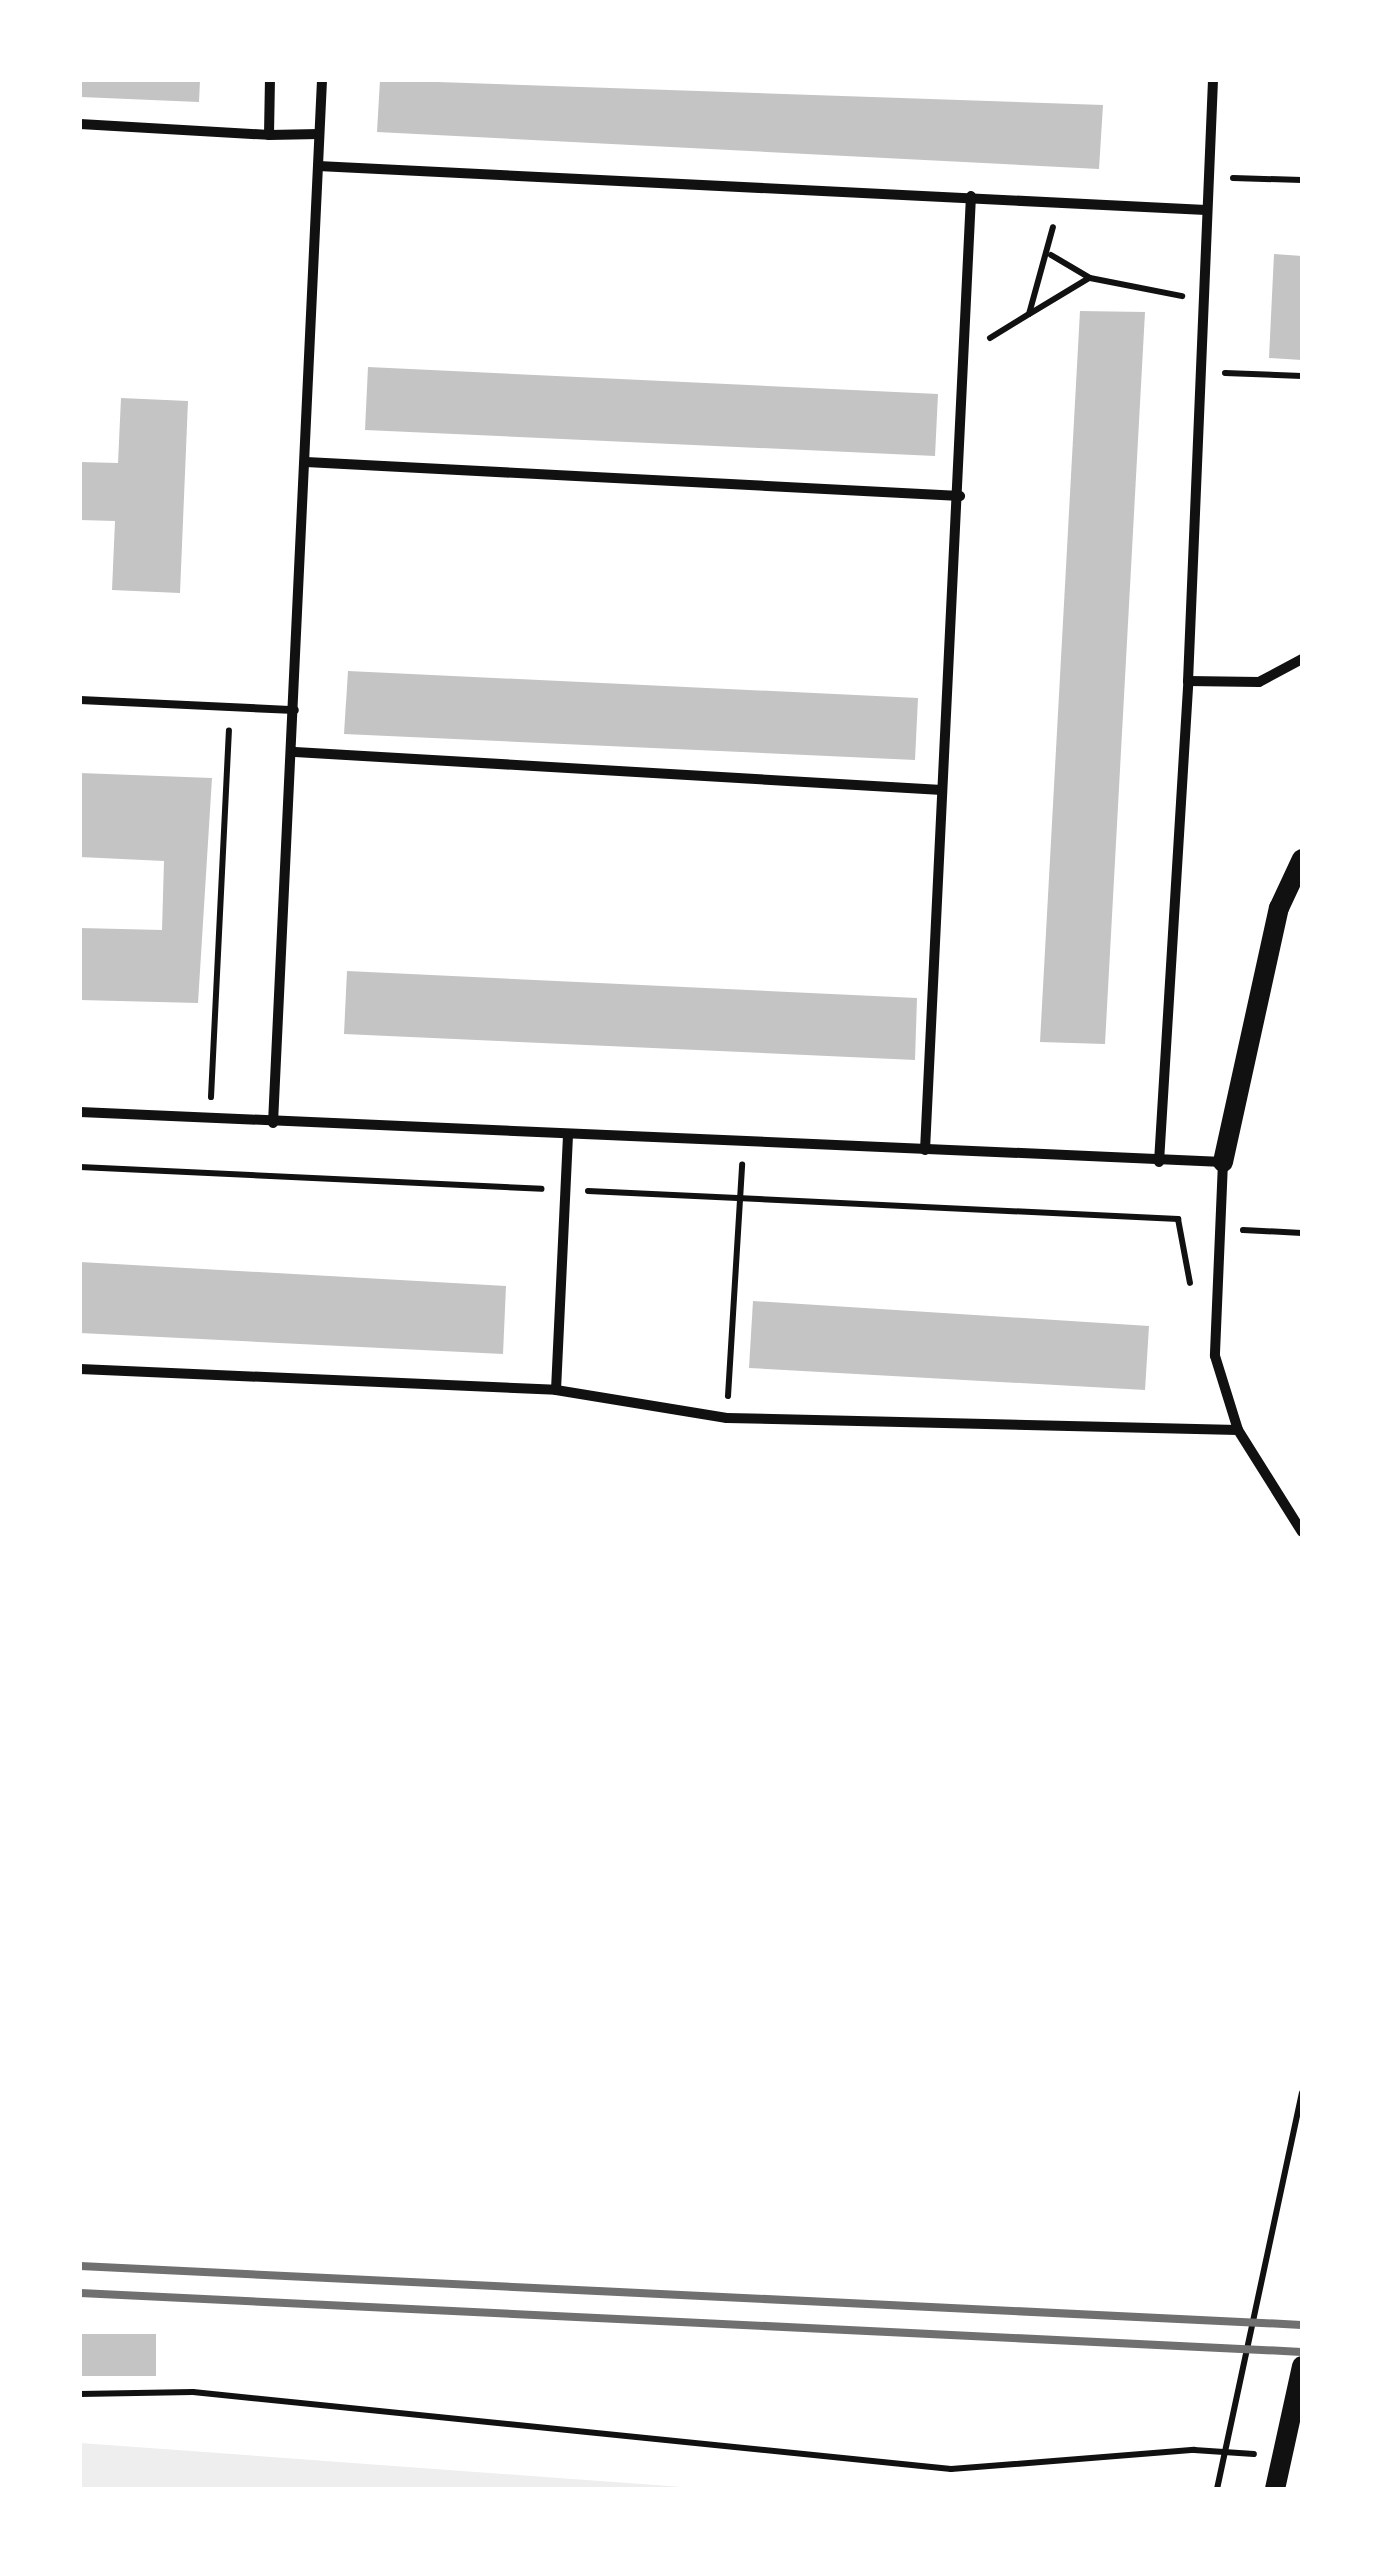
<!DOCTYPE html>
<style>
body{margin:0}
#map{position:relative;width:1382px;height:2569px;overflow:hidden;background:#fff;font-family:Overpass,sans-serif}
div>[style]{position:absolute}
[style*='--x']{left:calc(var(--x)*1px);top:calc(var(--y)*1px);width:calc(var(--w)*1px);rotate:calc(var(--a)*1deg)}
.green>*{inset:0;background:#eee}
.building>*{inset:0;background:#c4c4c4}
.path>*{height:6px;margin:-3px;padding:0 3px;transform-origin:3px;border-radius:3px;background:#111}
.service>*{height:8px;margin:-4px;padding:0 4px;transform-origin:4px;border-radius:4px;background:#111}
.minor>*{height:10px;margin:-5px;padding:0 5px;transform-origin:5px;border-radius:5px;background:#111}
.secondary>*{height:20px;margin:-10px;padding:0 10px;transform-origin:10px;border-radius:10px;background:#111}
.rail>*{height:8px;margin:-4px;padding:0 4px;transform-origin:4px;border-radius:4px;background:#707070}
span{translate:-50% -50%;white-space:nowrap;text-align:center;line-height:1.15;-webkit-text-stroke:9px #fff;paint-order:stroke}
.frame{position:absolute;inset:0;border:82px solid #fff;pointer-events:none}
</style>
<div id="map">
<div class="green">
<i style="clip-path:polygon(80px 2443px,696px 2488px,696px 2489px,80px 2489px)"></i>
</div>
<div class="building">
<i style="clip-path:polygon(82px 80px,200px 80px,199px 102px,81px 97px)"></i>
<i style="clip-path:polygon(380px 80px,1103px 105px,1099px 169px,377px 132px)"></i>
<i style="clip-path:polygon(1274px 254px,1302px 256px,1302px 360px,1269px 358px)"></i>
<i style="clip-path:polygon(1080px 311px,1145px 312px,1105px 1044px,1040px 1042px)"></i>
<i style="clip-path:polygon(368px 367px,938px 394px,935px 456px,365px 430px)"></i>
<i style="clip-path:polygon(121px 398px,188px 401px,180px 593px,112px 590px,115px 521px,80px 520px,80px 462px,118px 463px)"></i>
<i style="clip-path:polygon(348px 671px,918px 698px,915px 760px,344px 734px)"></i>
<i style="clip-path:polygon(80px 773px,212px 778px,198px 1003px,80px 1000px,80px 928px,162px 930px,164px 861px,80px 857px)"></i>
<i style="clip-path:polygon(347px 971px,917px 998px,915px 1060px,344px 1034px)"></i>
<i style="clip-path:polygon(80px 1262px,506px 1286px,503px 1354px,80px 1333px)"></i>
<i style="clip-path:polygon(753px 1301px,1149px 1326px,1145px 1390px,749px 1368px)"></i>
<i style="clip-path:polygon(80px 2334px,156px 2334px,156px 2376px,80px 2376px)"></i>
</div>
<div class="path">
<i style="--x:1233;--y:178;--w:69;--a:1.7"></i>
<i style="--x:1051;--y:255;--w:45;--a:30.5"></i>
<i style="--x:1090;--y:278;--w:94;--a:11.1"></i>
<i style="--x:1031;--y:313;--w:68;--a:-31.1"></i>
<i style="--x:990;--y:338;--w:46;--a:-31.6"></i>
<i style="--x:1029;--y:314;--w:90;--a:-74.6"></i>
<i style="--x:1225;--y:373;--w:77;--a:2.2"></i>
<i style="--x:211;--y:1097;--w:367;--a:-87.2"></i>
<i style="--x:80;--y:1167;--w:462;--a:2.7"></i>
<i style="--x:588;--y:1191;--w:591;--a:2.72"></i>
<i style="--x:1178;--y:1219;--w:65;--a:79.4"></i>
<i style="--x:1243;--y:1230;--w:59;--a:2.9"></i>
<i style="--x:728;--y:1396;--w:232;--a:-86.5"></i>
<i style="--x:80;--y:2394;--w:113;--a:-1"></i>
<i style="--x:193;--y:2392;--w:762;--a:5.8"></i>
<i style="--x:951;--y:2469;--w:244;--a:-4.5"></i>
<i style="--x:1194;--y:2450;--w:60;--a:3.8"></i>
<i style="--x:1217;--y:2489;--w:405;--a:-77.9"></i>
</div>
<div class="service">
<i style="--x:80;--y:700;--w:215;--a:2.7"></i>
</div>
<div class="minor">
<i style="--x:1213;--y:80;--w:602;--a:92.38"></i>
<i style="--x:1188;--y:681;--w:71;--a:0.8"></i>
<i style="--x:1259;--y:682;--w:49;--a:-28.1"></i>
<i style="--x:80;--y:124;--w:189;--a:3.3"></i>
<i style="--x:269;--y:135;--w:55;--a:-89"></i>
<i style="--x:269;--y:135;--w:50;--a:-1.1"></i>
<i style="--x:318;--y:166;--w:889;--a:2.84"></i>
<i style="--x:306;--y:462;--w:655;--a:2.98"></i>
<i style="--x:295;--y:752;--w:648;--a:3.36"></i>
<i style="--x:80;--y:1112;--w:1144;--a:2.5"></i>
<i style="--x:1223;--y:1162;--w:194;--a:92.4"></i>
<i style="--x:1215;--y:1356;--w:77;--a:72.7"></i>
<i style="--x:1238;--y:1430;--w:120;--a:57.9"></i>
<i style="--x:273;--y:1123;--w:1044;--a:-87.31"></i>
<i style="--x:925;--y:1150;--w:955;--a:-87.24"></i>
<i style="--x:1159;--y:1162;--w:482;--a:-86.5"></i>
<i style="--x:80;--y:1369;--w:476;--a:2.5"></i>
<i style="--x:556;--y:1390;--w:173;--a:9.3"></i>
<i style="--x:727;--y:1418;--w:511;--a:1.35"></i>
<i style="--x:556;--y:1390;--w:253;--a:-87.3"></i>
</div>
<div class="secondary">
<i style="--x:1223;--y:1162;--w:260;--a:-77.6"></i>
<i style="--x:1279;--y:908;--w:54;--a:-64.9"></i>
<i style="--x:1275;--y:2489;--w:126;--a:-77.6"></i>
</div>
<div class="rail">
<i style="--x:80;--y:2266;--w:1223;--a:2.76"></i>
<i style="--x:80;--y:2293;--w:1223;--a:2.76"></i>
</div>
<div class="frame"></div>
</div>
